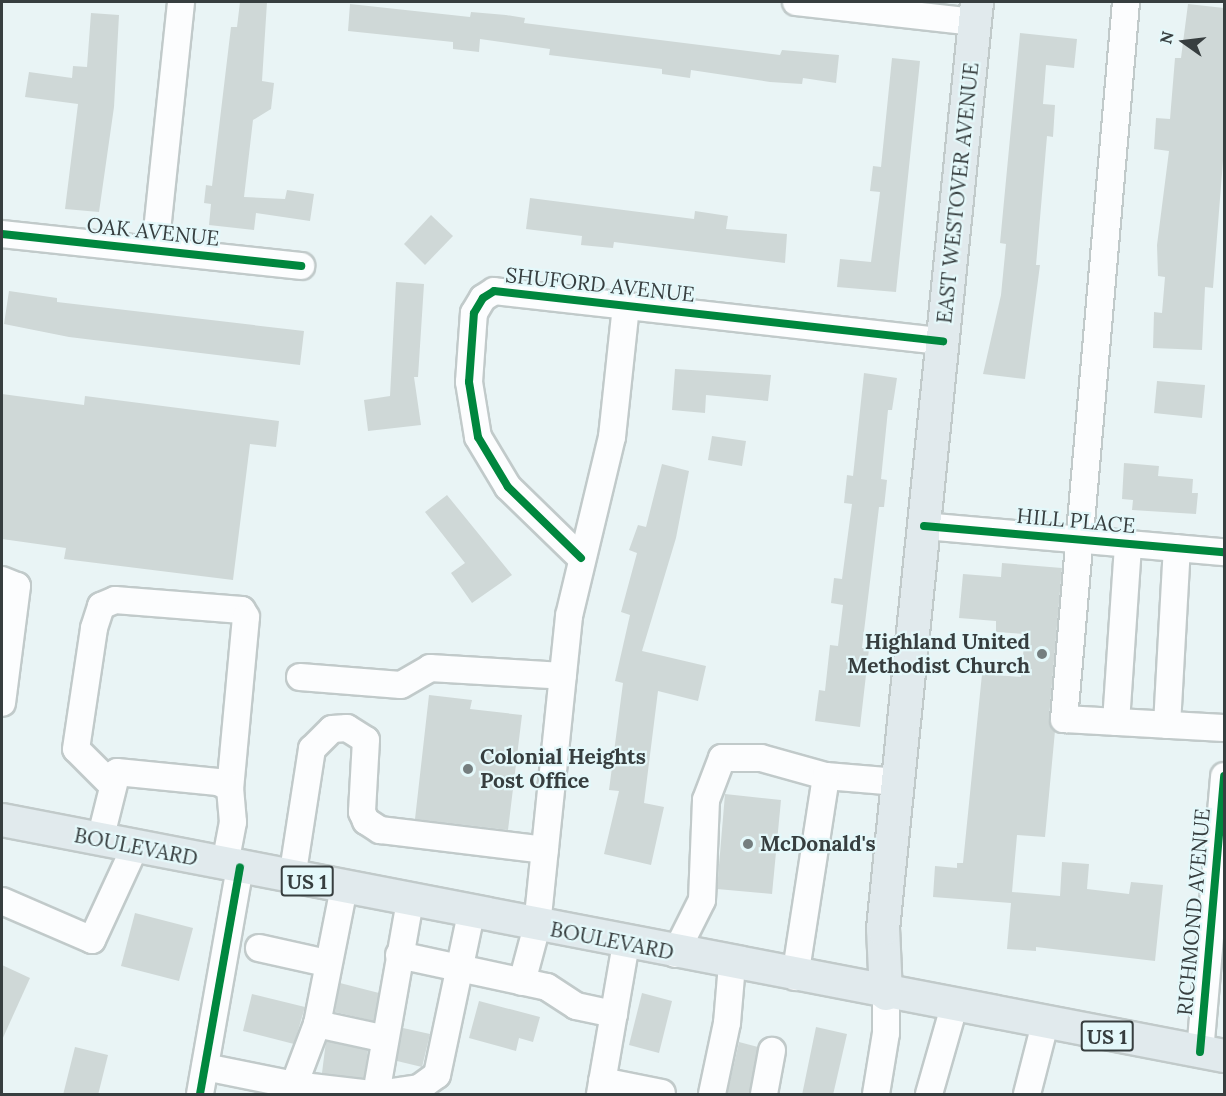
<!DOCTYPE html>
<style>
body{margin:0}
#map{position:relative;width:1226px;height:1096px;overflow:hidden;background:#e9f4f5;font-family:Lora,serif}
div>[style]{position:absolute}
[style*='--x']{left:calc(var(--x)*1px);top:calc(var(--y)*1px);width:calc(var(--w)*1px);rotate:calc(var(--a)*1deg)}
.building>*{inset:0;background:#cfd8d7}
.roads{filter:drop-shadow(2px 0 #c1caca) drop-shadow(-2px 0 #c1caca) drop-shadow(0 2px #c1caca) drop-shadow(0 -2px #c1caca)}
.minor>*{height:26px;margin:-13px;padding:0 13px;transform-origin:13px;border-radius:13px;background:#fcfdfe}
.major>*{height:32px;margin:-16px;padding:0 16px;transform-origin:16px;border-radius:16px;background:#e1eaed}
.cycleway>*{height:8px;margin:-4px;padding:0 4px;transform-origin:4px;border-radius:4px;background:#00873e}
.dots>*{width:16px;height:16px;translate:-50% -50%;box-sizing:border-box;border:3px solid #e4f8fa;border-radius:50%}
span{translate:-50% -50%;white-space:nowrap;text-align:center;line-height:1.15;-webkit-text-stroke:4.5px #e4f8fa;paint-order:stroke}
.shield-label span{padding:2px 4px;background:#e4f8fa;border:2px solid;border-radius:4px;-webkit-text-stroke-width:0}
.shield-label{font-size:20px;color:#373e3f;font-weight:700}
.street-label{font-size:21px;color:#373e3f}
.poi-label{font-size:21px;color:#373e3f;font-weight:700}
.right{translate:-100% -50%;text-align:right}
.left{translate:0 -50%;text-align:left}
.frame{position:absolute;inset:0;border:3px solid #373e3f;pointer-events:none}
.north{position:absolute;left:1154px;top:12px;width:60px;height:60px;-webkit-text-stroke:4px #e4f8fa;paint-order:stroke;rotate:284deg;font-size:16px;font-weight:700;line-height:24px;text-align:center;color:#373e3f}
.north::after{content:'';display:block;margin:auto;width:21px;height:27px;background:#373e3f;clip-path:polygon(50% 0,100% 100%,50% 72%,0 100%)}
</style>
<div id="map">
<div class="building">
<i style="clip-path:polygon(240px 2px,267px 2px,262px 81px,274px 83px,271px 109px,253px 120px,244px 197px,285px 199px,287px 190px,314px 194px,310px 221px,256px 213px,254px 230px,209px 225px,211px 204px,204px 203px,206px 185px,212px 186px,231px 27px,237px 27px)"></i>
<i style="clip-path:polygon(350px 4px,470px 17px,471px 12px,506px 15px,525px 18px,524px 23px,780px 55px,782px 50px,839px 55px,836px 83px,803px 78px,802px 84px,770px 82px,691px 70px,690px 78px,662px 74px,662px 69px,549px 55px,550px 49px,480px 39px,479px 52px,453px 49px,453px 42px,348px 31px)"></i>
<i style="clip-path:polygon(1188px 4px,1224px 8px,1224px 148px,1213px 288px,1205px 287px,1202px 350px,1153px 348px,1154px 312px,1162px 313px,1165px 277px,1158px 276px,1157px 245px,1169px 151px,1154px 149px,1156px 118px,1170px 119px,1175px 58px,1181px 58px)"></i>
<i style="clip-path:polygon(91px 13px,119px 15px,114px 107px,99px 212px,65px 209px,78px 104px,25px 97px,29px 72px,72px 78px,73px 66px,87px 67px)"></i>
<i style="clip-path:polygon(1020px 33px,1077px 39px,1074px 68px,1046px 65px,1043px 104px,1055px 105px,1053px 137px,1047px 136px,1036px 265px,1040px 265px,1025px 379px,983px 374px,1001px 295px,1006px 244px,1000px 243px)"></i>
<i style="clip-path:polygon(892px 58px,920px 61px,896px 292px,837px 287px,840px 259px,871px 262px,880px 192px,870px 191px,873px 166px,881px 167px)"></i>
<i style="clip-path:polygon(530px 198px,694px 219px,695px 211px,728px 216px,726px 229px,787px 234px,785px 263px,614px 242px,613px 248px,581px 245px,582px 236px,526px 229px)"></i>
<i style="clip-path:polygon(431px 215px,453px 236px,425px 265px,404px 244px)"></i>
<i style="clip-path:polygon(396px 282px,424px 284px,418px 377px,414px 377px,421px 425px,368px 431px,364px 400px,390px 396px)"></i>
<i style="clip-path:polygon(9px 291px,57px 298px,57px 302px,304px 331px,300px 365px,69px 337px,4px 324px)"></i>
<i style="clip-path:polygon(675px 369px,771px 375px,768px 401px,706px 395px,705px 413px,672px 410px)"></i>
<i style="clip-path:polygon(864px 373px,897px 378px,892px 410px,888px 410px,881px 479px,887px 480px,884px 507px,879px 507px,862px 648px,869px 649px,860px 727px,815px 721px,819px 690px,825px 691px,830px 645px,838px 646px,843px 605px,831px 603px,834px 578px,842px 579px,852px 504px,844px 503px,847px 475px,853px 476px)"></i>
<i style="clip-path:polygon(1157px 381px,1205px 385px,1202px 418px,1154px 413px)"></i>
<i style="clip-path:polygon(2px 394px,84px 405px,85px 396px,279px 421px,276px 447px,250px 444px,233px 580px,64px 559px,66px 548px,2px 539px)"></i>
<i style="clip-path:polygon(712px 436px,746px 441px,742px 466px,708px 460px)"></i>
<i style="clip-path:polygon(1124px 463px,1159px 466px,1158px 476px,1193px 479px,1192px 493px,1198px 493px,1196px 514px,1132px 510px,1133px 500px,1122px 499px)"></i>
<i style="clip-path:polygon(662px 464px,689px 471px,676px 538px,642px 651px,706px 666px,698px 701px,658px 691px,644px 803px,664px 807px,651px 865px,604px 854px,619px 791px,609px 790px,623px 683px,615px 681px,630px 615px,621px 612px,637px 553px,629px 550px,638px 525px,646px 527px)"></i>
<i style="clip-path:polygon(447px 495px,512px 575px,472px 603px,451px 573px,465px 563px,425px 512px)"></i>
<i style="clip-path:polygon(1002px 563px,1062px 568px,1049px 718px,1055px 731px,1045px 837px,1017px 835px,1012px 892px,1060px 896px,1062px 862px,1089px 864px,1087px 889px,1129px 894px,1131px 882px,1163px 885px,1155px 961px,1036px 947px,1036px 951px,1007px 949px,1011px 903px,933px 897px,935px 866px,957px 868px,957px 863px,963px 863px,982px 674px,1021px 677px,1025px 634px,996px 632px,996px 621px,959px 618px,963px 574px,1001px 577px)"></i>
<i style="clip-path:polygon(429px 695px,472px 700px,470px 709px,522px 715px,508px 830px,415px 819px)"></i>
<i style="clip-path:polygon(725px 794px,781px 800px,772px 894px,717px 889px)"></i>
<i style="clip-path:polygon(135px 913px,193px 928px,179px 981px,121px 966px)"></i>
<i style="clip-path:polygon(2px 965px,30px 978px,2px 1040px)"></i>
<i style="clip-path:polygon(340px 983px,379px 993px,374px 1021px,335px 1012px)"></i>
<i style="clip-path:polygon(642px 993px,672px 1001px,659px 1053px,629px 1045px)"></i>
<i style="clip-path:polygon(252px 994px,305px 1007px,294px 1044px,243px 1031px)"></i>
<i style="clip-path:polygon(479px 1001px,540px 1017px,533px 1042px,519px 1038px,516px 1051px,469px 1038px)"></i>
<i style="clip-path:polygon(816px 1027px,847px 1034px,833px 1095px,802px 1095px)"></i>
<i style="clip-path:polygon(403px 1028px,430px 1034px,422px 1067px,397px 1061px)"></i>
<i style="clip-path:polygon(326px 1041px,368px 1050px,364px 1078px,322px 1073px)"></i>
<i style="clip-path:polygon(739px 1042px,758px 1047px,749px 1095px,727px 1095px)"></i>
<i style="clip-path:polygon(75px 1047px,108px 1055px,98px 1095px,63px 1095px)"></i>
</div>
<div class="roads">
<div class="minor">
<i style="--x:796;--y:2;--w:180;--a:6.4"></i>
<i style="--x:1126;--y:2;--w:720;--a:94.94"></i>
<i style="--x:1064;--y:719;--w:160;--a:3.2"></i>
<i style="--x:2;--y:234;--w:301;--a:6.1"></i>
<i style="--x:155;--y:250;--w:249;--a:-84"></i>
<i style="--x:924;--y:526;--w:301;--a:5"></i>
<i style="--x:581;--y:558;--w:102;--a:-135.8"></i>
<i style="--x:508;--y:487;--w:58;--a:-121"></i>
<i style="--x:478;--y:437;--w:56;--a:-99.3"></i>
<i style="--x:469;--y:382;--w:69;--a:-85.9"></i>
<i style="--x:474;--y:313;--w:17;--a:-59"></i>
<i style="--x:483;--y:298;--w:13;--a:-32"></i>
<i style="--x:494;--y:291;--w:452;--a:6.4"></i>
<i style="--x:2;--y:580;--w:16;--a:22"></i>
<i style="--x:17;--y:586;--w:118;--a:97.3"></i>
<i style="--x:300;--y:677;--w:101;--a:4.5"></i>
<i style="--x:401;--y:685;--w:34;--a:-30"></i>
<i style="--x:430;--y:668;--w:133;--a:3.4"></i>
<i style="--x:1116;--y:722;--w:178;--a:-86.1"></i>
<i style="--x:1167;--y:725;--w:177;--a:-86.8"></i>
<i style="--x:111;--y:784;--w:49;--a:-135"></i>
<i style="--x:76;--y:749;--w:122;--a:-81.5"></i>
<i style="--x:94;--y:628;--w:23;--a:-72"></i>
<i style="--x:101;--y:606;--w:15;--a:-23"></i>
<i style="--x:115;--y:600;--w:127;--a:4.5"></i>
<i style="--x:242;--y:610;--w:8;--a:60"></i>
<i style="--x:246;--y:617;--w:172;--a:95.3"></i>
<i style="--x:100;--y:840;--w:70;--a:-76"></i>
<i style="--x:117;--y:772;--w:101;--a:5.7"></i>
<i style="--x:218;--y:782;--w:13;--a:27"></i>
<i style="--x:230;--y:788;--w:34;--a:85"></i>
<i style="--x:233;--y:822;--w:43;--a:100.8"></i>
<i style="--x:292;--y:878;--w:131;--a:-81.2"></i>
<i style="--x:312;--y:749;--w:28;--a:-45"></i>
<i style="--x:332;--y:729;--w:15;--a:-4"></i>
<i style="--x:347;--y:728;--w:22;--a:32"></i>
<i style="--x:366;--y:740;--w:72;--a:93.2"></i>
<i style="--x:362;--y:812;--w:10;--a:66"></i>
<i style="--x:366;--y:821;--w:17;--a:33"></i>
<i style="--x:380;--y:830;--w:166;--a:6.9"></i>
<i style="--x:2;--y:901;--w:98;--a:23.4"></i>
<i style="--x:92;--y:940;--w:102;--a:-65.2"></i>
<i style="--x:259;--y:948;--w:69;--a:12.6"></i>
<i style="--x:675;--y:954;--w:60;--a:-63.4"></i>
<i style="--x:702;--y:900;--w:100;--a:-87.7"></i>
<i style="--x:706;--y:800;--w:45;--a:-69.1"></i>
<i style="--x:722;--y:758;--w:39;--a:0"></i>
<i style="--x:761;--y:758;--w:67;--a:15.5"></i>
<i style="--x:826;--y:776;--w:72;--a:4.8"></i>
<i style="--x:399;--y:955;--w:151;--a:12.2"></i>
<i style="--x:547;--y:987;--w:35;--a:33"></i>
<i style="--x:576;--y:1006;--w:39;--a:12"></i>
<i style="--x:795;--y:977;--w:203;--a:-81.2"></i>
<i style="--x:522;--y:982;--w:58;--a:-75"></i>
<i style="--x:537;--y:926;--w:312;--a:-84.1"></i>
<i style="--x:569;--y:616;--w:184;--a:-76.5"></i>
<i style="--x:612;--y:437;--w:133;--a:-83.9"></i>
<i style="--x:317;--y:1024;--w:66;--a:12.2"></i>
<i style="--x:1200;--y:1052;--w:277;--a:-85"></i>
<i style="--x:205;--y:1067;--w:91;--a:11.4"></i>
<i style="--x:294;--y:1085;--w:65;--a:-69.3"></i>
<i style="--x:317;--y:1024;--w:139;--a:-78.8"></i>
<i style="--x:602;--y:1081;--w:61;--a:11.3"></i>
<i style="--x:200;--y:1094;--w:230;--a:-80"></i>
<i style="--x:291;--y:1094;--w:9;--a:-72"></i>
<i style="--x:294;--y:1085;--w:80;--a:6.5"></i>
<i style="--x:376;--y:1094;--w:196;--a:-80"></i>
<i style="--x:378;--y:1094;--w:41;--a:-8.3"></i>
<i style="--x:419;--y:1088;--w:22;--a:-36"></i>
<i style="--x:437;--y:1075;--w:166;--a:-78.1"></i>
<i style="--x:600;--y:1094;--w:152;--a:-80.2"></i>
<i style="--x:712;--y:1094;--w:73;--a:-78.1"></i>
<i style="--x:727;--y:1023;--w:58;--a:-85.1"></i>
<i style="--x:764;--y:1094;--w:44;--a:-79.5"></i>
<i style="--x:876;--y:1094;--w:62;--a:-80.7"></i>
<i style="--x:886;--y:1033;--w:39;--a:-90"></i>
<i style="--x:929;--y:1094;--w:91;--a:-74"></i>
<i style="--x:1027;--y:1094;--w:72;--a:-75.6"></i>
</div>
<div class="major">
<i style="--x:2;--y:820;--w:1245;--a:10.93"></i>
<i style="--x:886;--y:994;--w:65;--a:-92.6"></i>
<i style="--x:883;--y:929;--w:932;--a:-84.21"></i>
</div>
</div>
<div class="cycleway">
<i style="--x:2;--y:234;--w:301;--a:6.1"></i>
<i style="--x:924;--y:526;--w:301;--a:5"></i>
<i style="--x:581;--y:558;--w:102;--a:-135.8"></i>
<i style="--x:508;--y:487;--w:58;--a:-121"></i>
<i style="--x:478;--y:437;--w:56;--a:-99.3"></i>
<i style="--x:469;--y:382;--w:69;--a:-85.9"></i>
<i style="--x:474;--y:313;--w:17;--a:-59"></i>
<i style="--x:483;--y:298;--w:13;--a:-32"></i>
<i style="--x:494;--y:291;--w:452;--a:6.4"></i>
<i style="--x:1200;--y:1052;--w:277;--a:-85"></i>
<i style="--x:200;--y:1094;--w:230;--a:-80"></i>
</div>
<div class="dots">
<i style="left:1042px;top:654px;background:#757e7f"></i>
<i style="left:468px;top:769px;background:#757e7f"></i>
<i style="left:748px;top:844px;background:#757e7f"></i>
</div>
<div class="shield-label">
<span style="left:307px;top:881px">US 1</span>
<span style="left:1107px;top:1036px">US 1</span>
</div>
<div class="street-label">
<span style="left:958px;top:193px;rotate:-84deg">EAST WESTOVER AVENUE</span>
<span style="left:153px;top:232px;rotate:6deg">OAK AVENUE</span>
<span style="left:600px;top:285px;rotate:6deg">SHUFORD AVENUE</span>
<span style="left:1076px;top:521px;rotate:5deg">HILL PLACE</span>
<span style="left:136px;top:847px;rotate:11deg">BOULEVARD</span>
<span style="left:1194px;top:912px;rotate:-85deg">RICHMOND AVENUE</span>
<span style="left:612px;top:941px;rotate:11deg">BOULEVARD</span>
</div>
<div class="poi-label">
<span class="right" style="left:1030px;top:654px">Highland United<br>Methodist Church</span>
<span class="left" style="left:480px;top:769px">Colonial Heights<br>Post Office</span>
<span class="left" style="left:760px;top:844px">McDonald's</span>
</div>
<div class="frame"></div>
<div class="north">N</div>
</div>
